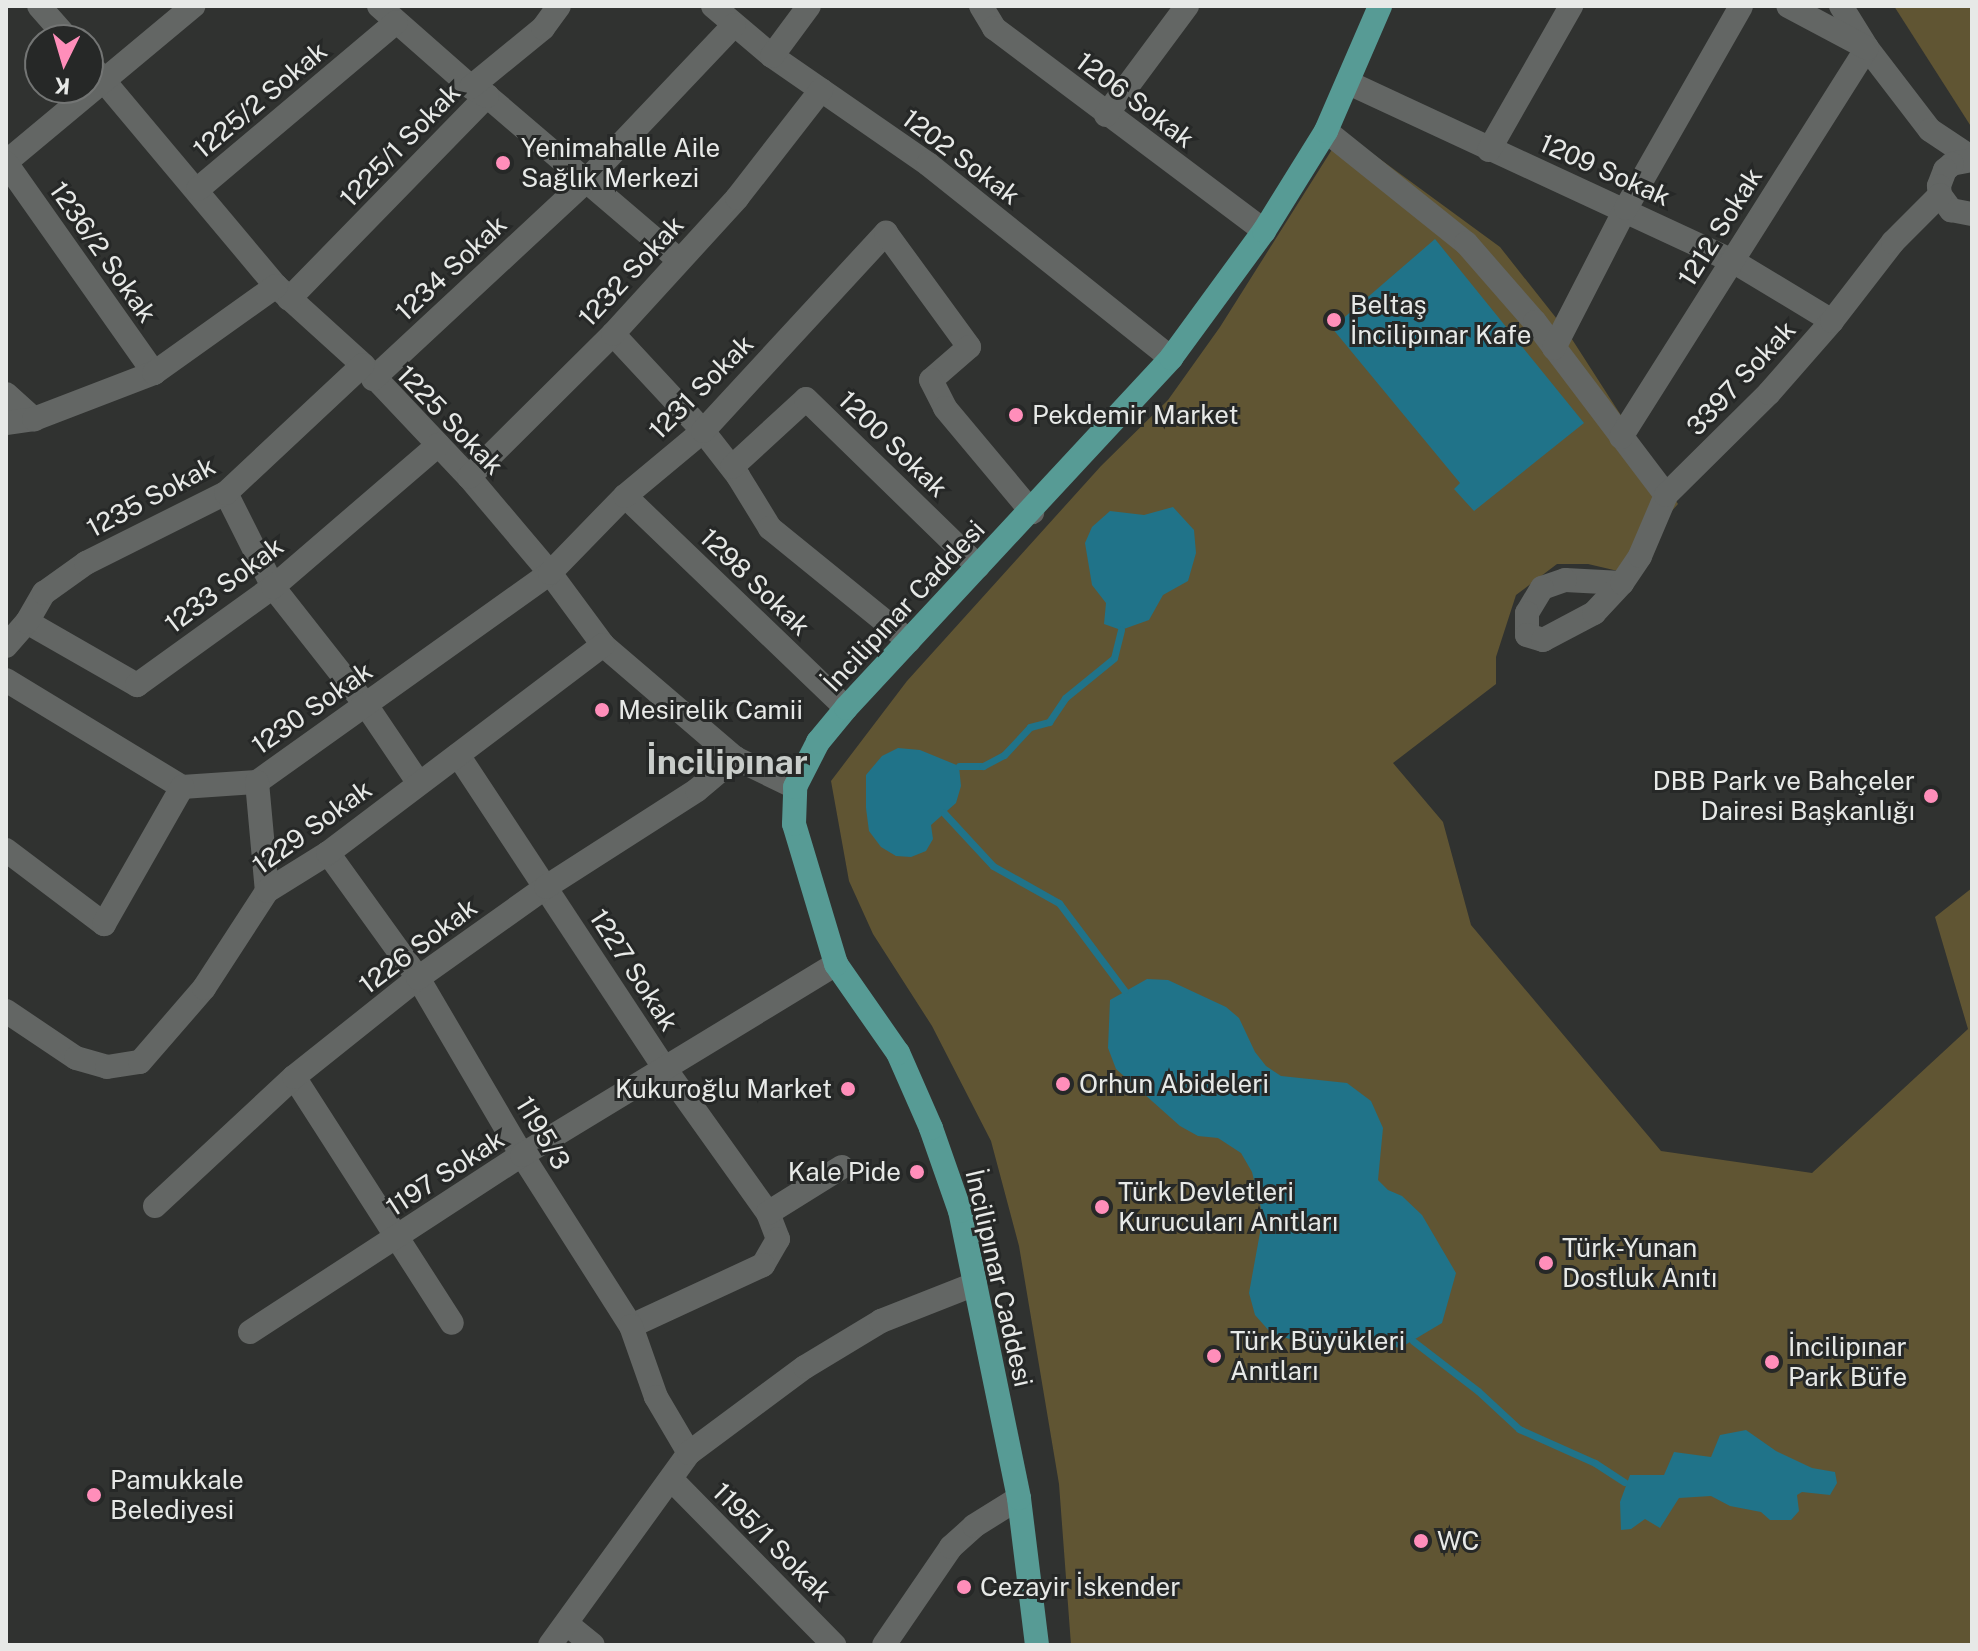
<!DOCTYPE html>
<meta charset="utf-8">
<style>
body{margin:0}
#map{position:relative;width:1978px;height:1651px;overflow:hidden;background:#303230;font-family:"Public Sans",sans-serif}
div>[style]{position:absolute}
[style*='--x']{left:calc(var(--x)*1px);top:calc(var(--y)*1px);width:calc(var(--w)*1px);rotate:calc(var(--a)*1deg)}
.green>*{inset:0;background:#605533}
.water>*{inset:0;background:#207389}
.stream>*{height:7px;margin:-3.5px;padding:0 3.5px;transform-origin:3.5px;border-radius:3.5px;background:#207389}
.minor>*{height:24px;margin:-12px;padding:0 12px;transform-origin:12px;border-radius:12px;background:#636664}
.major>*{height:24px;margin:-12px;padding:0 12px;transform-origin:12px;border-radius:12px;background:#579b95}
.dots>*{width:22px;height:22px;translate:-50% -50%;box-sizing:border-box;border:4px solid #262827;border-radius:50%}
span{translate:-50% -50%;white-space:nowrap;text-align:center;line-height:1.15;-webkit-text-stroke:6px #262827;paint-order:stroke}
.street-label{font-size:26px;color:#e7e9e7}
.poi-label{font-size:26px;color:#e7e9e7}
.left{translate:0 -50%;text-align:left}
.right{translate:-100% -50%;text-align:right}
.district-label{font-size:34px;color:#c9cdca;font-weight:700}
.frame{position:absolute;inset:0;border:8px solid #e7e9e7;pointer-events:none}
.north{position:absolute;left:24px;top:24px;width:80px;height:80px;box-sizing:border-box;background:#262827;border:2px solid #737574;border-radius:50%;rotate:185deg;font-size:22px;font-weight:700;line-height:32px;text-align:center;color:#e7e9e7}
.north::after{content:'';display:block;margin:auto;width:28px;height:36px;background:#ff8eba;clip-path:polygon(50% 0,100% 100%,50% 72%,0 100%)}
</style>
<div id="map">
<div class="green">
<i style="clip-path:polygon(1894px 6px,1972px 6px,1972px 128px)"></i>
<i style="clip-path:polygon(1343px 132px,1500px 247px,1568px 333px,1678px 504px,1618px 571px,1588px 564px,1557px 564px,1516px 595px,1496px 657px,1496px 684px,1393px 763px,1443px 822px,1471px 925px,1661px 1151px,1812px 1173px,1968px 1029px,1935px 917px,1972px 888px,1972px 1645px,1071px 1645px,1059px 1484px,1019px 1246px,991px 1141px,932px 1026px,873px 934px,849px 881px,831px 781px,907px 681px,1101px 466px,1168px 400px,1220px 327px)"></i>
</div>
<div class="water">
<i style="clip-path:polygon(1435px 239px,1584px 423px,1474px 511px,1454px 489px,1460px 483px,1332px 328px)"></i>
<i style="clip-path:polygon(1173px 507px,1194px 530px,1196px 553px,1188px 581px,1163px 595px,1149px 620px,1121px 630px,1104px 624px,1106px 603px,1092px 585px,1085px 543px,1092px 527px,1110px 511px,1144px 515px)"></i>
<i style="clip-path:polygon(898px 748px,920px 750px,959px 766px,961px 786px,956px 803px,931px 825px,933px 839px,926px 851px,911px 857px,896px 856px,881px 847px,869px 831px,866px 808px,866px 775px,882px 756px)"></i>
<i style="clip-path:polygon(1147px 979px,1168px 980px,1226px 1007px,1239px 1018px,1255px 1052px,1266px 1066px,1281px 1076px,1347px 1083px,1371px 1101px,1383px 1128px,1378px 1180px,1388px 1190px,1402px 1196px,1422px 1215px,1456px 1273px,1442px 1323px,1400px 1348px,1375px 1343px,1296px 1341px,1271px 1333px,1255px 1315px,1249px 1293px,1263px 1216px,1252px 1172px,1241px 1153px,1218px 1138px,1198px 1136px,1180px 1126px,1116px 1069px,1108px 1048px,1110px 1000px)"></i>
<i style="clip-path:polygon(1746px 1430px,1776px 1451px,1812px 1468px,1835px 1472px,1837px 1483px,1830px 1495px,1802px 1492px,1797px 1495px,1799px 1511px,1791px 1520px,1770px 1520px,1761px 1512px,1730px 1506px,1711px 1496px,1679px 1498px,1660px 1528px,1645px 1519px,1631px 1529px,1621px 1530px,1620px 1502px,1630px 1475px,1664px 1475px,1674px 1452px,1711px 1457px,1720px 1435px)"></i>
</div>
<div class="stream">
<i style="--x:959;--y:766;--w:24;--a:0"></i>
<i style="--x:983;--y:766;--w:24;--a:-28"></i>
<i style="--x:1004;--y:755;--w:38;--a:-47"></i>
<i style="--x:1030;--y:727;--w:20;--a:-15"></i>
<i style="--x:1049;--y:722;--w:29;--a:-56"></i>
<i style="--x:1065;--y:698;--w:63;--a:-39.2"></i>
<i style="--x:1114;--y:658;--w:29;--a:-76"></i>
<i style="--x:944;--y:813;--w:72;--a:47.2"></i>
<i style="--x:993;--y:866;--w:76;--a:29.3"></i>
<i style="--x:1059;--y:903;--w:109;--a:53.2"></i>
<i style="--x:1413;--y:1341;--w:82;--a:37.6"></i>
<i style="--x:1478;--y:1391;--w:56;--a:42.8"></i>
<i style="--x:1519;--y:1429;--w:83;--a:24.1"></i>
<i style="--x:1595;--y:1463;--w:35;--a:33"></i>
</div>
<div class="minor">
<i style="--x:39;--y:6;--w:45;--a:48.6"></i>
<i style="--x:379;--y:6;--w:123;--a:41.4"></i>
<i style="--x:713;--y:6;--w:77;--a:40.3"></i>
<i style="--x:772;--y:56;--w:190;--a:34.7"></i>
<i style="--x:928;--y:164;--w:311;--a:38.6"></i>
<i style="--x:981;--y:6;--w:26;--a:59"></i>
<i style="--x:994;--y:28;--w:338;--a:36.9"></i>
<i style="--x:1841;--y:6;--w:49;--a:58.2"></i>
<i style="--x:1867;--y:48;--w:103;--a:52.5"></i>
<i style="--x:1930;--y:130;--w:50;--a:33.7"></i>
<i style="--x:772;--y:56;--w:62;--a:-53.5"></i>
<i style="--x:88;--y:62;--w:292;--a:50"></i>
<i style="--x:276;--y:286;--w:118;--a:42.2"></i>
<i style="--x:363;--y:365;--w:154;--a:46.6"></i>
<i style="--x:469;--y:477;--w:126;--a:49.8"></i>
<i style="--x:550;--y:573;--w:89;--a:53.6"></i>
<i style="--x:603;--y:645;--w:174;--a:40.6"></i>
<i style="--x:735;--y:758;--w:67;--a:25.8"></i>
<i style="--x:1349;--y:83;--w:421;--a:24.9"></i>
<i style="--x:1731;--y:260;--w:118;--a:31.1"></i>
<i style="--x:487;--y:96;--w:253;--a:40.5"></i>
<i style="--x:1106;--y:115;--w:136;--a:-53.4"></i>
<i style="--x:1326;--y:131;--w:179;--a:38.7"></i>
<i style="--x:1466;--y:243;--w:105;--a:48.9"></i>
<i style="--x:1535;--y:322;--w:217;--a:52.9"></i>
<i style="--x:1489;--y:150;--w:166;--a:-60.3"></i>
<i style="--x:1972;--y:160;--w:20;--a:169"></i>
<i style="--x:1952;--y:164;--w:9;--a:139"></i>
<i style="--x:1945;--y:170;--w:17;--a:111"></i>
<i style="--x:1939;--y:186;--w:9;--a:84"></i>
<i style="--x:1940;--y:195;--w:19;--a:54"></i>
<i style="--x:1951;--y:210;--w:21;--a:11"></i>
<i style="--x:6;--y:162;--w:244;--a:-39.8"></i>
<i style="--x:6;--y:163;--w:257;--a:54.8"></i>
<i style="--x:198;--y:189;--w:259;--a:-40.1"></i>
<i style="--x:289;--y:299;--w:284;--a:-45.7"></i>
<i style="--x:487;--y:96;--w:18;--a:-151"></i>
<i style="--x:471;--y:87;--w:93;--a:-39.3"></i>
<i style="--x:543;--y:28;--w:27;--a:-54"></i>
<i style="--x:613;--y:334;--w:132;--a:47.1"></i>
<i style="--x:703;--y:431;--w:57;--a:52.1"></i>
<i style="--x:738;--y:476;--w:61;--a:58.4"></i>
<i style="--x:770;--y:528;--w:179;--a:39.1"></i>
<i style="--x:1554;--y:348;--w:157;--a:-62.8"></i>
<i style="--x:1626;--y:208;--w:232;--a:-60.3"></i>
<i style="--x:373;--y:379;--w:291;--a:-42.9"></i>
<i style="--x:586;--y:181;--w:215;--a:-46.5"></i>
<i style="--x:6;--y:394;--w:38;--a:42"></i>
<i style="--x:6;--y:423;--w:28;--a:-8"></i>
<i style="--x:34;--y:419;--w:129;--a:-21"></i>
<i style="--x:154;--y:373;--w:150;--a:-35.5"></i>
<i style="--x:1621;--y:437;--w:460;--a:-57.7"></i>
<i style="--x:1867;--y:48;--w:89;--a:-152"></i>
<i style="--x:732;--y:467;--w:100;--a:-42.6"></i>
<i style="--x:806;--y:399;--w:240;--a:44.2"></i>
<i style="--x:469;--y:477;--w:203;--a:-44.8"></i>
<i style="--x:613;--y:334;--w:184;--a:-47.6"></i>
<i style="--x:737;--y:198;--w:137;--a:-52.1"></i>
<i style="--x:226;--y:493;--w:105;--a:63.4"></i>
<i style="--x:273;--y:587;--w:150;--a:51.8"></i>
<i style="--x:366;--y:705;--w:93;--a:56"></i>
<i style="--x:625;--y:496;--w:306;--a:43.8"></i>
<i style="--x:1622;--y:583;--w:57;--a:-177"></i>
<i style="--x:1565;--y:580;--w:24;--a:161"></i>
<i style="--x:1542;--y:588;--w:29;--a:121"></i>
<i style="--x:1527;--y:613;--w:22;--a:90"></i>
<i style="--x:1527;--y:635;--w:17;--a:17"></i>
<i style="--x:1543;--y:640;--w:58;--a:-27.9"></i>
<i style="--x:1594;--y:613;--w:41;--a:-47"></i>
<i style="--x:1622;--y:583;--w:32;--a:-56"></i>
<i style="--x:1640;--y:556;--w:66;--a:-66.9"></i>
<i style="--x:1666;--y:495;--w:145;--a:-44.7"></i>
<i style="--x:1769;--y:393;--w:96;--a:-48.8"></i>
<i style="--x:1832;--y:321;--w:100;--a:-52.3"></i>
<i style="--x:1893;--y:242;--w:66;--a:-45"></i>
<i style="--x:27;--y:622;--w:127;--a:29.8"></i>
<i style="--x:137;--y:685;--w:168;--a:-35.8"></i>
<i style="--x:273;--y:587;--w:218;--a:-40.7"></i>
<i style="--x:6;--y:646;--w:32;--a:-49"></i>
<i style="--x:27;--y:622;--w:34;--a:-60"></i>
<i style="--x:44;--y:593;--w:52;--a:-35.5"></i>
<i style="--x:86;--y:563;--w:157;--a:-26.6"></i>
<i style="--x:226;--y:493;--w:187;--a:-43.1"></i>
<i style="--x:6;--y:680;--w:206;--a:31.3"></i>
<i style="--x:182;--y:787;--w:75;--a:-3.8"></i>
<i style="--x:257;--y:782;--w:360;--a:-35.5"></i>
<i style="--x:550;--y:573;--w:107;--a:-45.8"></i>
<i style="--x:625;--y:496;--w:102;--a:-39.8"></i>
<i style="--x:703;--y:431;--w:270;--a:-47.3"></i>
<i style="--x:886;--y:233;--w:141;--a:53.9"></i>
<i style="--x:969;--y:347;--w:50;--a:139"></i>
<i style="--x:931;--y:380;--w:31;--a:63"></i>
<i style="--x:945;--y:408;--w:136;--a:50.1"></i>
<i style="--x:458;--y:755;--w:377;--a:56.6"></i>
<i style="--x:666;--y:1070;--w:176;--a:54.5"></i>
<i style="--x:768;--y:1213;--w:28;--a:69"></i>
<i style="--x:778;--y:1239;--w:30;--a:120"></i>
<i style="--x:763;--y:1265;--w:145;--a:155.2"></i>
<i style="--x:257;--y:782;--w:109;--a:84.8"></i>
<i style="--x:6;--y:850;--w:123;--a:37.1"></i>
<i style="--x:104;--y:924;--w:158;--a:-60.3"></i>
<i style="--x:328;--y:853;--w:154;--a:54.2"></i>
<i style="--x:418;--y:978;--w:205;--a:59.6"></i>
<i style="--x:522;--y:1155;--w:203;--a:57.5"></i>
<i style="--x:631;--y:1326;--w:75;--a:70.6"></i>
<i style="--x:656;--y:1397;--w:65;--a:59.5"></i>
<i style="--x:6;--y:1011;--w:84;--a:33.9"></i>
<i style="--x:76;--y:1058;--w:32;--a:16"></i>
<i style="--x:107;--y:1067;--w:33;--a:-9"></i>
<i style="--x:140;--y:1062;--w:98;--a:-49.1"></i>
<i style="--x:204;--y:988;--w:116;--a:-57"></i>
<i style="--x:267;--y:891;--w:72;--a:-31.9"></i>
<i style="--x:328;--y:853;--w:345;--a:-37.1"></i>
<i style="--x:294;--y:1077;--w:292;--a:57.3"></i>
<i style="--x:155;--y:1206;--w:190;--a:-42.9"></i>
<i style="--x:294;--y:1077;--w:159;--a:-38.6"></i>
<i style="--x:418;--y:978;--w:157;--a:-35.4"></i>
<i style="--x:546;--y:887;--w:179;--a:-32.7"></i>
<i style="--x:697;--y:790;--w:50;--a:-40.1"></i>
<i style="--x:768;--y:1213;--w:87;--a:-31.9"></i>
<i style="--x:250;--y:1332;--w:325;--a:-33.1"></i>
<i style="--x:522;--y:1155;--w:368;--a:-31.3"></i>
<i style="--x:671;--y:1479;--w:233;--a:45.5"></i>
<i style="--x:567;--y:1624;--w:33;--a:39"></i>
<i style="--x:550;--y:1645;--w:237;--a:-54.1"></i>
<i style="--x:689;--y:1453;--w:144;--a:-36.6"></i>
<i style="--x:805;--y:1367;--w:89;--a:-31.2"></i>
<i style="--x:881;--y:1321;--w:101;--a:-21.5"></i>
<i style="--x:884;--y:1645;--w:119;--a:-55.6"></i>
<i style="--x:951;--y:1547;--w:31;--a:-42"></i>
<i style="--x:974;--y:1526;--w:53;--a:-31.9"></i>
</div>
<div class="major">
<i style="--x:1037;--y:1645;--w:148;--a:-97"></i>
<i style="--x:1019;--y:1498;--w:293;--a:-101.6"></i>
<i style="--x:960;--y:1211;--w:88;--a:-109.3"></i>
<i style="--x:931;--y:1128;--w:82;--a:-113.7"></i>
<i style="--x:898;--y:1053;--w:108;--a:-124.9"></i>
<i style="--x:836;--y:964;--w:146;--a:-106.7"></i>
<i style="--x:794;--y:824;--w:37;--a:-88"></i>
<i style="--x:795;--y:787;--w:51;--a:-62.9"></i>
<i style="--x:818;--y:742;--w:44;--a:-50.5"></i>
<i style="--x:846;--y:708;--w:478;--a:-47.1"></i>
<i style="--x:1171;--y:358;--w:157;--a:-53.8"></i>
<i style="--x:1264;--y:231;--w:118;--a:-58.2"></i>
<i style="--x:1326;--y:131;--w:136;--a:-66.6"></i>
</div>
<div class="dots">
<i style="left:503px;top:163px;background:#ff8eba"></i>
<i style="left:1334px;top:320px;background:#ff8eba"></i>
<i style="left:1016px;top:415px;background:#ff8eba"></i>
<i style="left:602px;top:710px;background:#ff8eba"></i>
<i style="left:1931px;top:796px;background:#ff8eba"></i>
<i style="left:1063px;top:1084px;background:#ff8eba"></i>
<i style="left:848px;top:1089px;background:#ff8eba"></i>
<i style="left:917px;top:1172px;background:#ff8eba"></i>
<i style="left:1102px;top:1207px;background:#ff8eba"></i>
<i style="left:1546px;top:1263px;background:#ff8eba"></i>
<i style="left:1214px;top:1356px;background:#ff8eba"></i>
<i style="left:1772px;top:1362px;background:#ff8eba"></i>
<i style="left:94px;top:1495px;background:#ff8eba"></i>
<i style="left:1421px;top:1541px;background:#ff8eba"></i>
<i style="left:964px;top:1587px;background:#ff8eba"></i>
</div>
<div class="street-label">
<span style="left:260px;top:100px;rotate:-40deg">1225/2 Sokak</span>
<span style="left:1135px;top:100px;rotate:37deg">1206 Sokak</span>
<span style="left:400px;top:145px;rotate:-46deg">1225/1 Sokak</span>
<span style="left:961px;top:157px;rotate:37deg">1202 Sokak</span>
<span style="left:1605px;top:170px;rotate:24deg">1209 Sokak</span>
<span style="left:1720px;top:227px;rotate:-58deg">1212 Sokak</span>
<span style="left:103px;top:252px;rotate:55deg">1236/2 Sokak</span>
<span style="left:451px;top:268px;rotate:-43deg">1234 Sokak</span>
<span style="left:631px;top:271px;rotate:-47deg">1232 Sokak</span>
<span style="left:1741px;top:378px;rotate:-47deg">3397 Sokak</span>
<span style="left:701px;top:387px;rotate:-45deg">1231 Sokak</span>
<span style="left:450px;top:420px;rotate:46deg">1225 Sokak</span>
<span style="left:893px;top:444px;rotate:44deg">1200 Sokak</span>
<span style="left:151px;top:497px;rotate:-28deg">1235 Sokak</span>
<span style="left:755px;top:582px;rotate:44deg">1298 Sokak</span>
<span style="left:224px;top:585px;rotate:-37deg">1233 Sokak</span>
<span style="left:904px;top:606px;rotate:-47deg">İncilipınar Caddesi</span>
<span style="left:312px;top:708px;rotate:-35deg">1230 Sokak</span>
<span style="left:312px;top:827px;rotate:-36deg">1229 Sokak</span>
<span style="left:418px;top:946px;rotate:-37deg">1226 Sokak</span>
<span style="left:634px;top:970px;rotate:57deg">1227 Sokak</span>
<span style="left:543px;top:1133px;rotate:59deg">1195/3</span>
<span style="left:445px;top:1173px;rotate:-33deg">1197 Sokak</span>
<span style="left:999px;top:1278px;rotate:77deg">İncilipınar Caddesi</span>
<span style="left:772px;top:1542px;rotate:45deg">1195/1 Sokak</span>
</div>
<div class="poi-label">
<span class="left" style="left:521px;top:163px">Yenimahalle Aile<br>Sağlık Merkezi</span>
<span class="left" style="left:1350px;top:320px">Beltaş<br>İncilipınar Kafe</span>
<span class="left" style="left:1032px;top:415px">Pekdemir Market</span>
<span class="left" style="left:618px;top:710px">Mesirelik Camii</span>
<span class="right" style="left:1915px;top:796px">DBB Park ve Bahçeler<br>Dairesi Başkanlığı</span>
<span class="left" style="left:1079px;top:1084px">Orhun Abideleri</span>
<span class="right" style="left:832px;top:1089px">Kukuroğlu Market</span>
<span class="right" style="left:901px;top:1172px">Kale Pide</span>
<span class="left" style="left:1118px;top:1207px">Türk Devletleri<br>Kurucuları Anıtları</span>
<span class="left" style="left:1562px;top:1263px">Türk-Yunan<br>Dostluk Anıtı</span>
<span class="left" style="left:1230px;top:1356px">Türk Büyükleri<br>Anıtları</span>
<span class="left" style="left:1788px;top:1362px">İncilipınar<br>Park Büfe</span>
<span class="left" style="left:110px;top:1495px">Pamukkale<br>Belediyesi</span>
<span class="left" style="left:1437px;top:1541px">WC</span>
<span class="left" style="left:980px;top:1587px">Cezayir İskender</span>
</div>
<div class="district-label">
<span style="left:727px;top:763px">İncilipınar</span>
</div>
<div class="frame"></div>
<div class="north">K</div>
</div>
